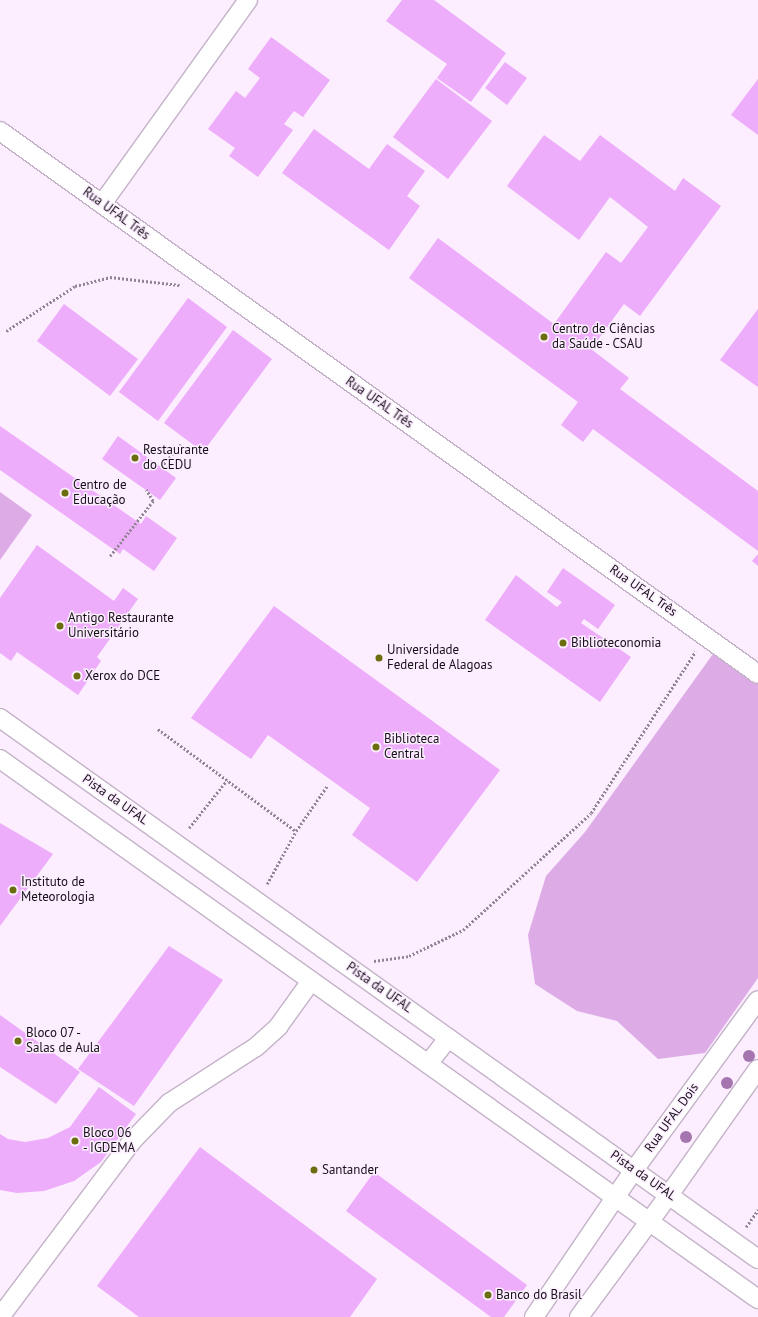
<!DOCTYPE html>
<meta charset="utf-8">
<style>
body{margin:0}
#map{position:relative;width:758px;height:1317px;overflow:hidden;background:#fcedff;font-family:"PT Sans",sans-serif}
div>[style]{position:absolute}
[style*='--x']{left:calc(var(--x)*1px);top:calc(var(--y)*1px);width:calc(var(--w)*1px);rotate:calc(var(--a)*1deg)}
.green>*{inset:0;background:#ddace7}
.building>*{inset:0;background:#edadfa}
.path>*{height:2.5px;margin-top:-1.25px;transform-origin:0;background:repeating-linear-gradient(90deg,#908692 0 2px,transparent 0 4px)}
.roads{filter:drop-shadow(1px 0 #c4b3c8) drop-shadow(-1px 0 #c4b3c8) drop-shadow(0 1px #c4b3c8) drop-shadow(0 -1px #c4b3c8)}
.minor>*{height:18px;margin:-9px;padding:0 9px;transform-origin:9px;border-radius:9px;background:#fff}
.trees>*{width:12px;height:12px;margin:-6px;border-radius:50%;background:#a575af}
.dots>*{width:11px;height:11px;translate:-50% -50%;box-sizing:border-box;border:2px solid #fcedff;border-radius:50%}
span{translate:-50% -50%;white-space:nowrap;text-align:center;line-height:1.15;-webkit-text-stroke:3px #fcedff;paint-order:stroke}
.street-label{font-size:13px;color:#161017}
.poi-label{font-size:13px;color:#161017}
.left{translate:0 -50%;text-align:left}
</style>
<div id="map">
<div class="green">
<i style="clip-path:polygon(0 492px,32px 515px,0 560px)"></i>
<i style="clip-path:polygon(718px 647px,758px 677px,758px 978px,705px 1053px,658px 1059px,617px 1021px,577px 1011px,535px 984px,528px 935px,546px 876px,585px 832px)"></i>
</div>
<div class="building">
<i style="clip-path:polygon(402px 0,434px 0,506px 53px,471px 102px,437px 78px,447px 64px,386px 21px)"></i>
<i style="clip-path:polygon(271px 37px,330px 80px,303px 117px,294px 111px,284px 124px,293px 130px,258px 177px,229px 156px,235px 148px,208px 129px,236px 91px,245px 98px,260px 78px,248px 69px)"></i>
<i style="clip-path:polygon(505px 62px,527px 78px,507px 105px,485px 88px)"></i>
<i style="clip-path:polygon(436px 79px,492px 121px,448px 179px,393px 137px)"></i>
<i style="clip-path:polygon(758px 79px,758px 135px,731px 115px)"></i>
<i style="clip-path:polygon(314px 129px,369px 169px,387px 144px,425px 171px,407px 196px,420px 206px,389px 250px,282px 173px)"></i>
<i style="clip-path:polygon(544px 135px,580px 161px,600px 135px,675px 191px,683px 178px,721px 206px,640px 316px,624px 304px,591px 349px,629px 378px,620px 389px,758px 491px,758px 551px,593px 429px,583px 442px,561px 425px,578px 402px,409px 278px,438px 238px,554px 324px,606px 252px,621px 263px,648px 227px,610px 197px,579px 240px,507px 186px)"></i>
<i style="clip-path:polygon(188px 298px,227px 327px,158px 421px,119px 392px)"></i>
<i style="clip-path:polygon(64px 304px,138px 359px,110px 396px,37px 341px)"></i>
<i style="clip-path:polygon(758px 309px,758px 387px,720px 360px)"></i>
<i style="clip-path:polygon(233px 330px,272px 359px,203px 452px,164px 423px)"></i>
<i style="clip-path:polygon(0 426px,141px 524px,146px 516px,177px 538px,154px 571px,123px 549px,120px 554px,0 470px)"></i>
<i style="clip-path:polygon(118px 436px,176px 478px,160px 500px,102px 459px)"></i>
<i style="clip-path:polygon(37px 545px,114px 601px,123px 588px,138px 599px,97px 657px,101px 661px,78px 695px,17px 652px,11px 661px,0 653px,0 598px)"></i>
<i style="clip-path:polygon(758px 554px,758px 566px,752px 561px)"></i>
<i style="clip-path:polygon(563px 568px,615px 605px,598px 629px,584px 619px,581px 623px,631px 657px,600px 702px,485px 620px,516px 575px,557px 607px,562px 602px,547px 592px)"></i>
<i style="clip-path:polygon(274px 606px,500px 770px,417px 882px,352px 835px,370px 808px,268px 735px,251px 759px,191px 718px)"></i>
<i style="clip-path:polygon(0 823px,53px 854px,0 926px)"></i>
<i style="clip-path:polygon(169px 946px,223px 980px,134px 1106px,78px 1069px)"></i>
<i style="clip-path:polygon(0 1015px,80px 1072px,56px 1104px,0 1067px)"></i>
<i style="clip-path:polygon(99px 1087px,136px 1114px,101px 1162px,74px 1181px,44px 1191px,17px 1193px,0 1190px,0 1134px,8px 1139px,25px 1142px,48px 1138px,70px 1127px)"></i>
<i style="clip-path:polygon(200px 1147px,377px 1279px,350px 1317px,139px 1317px,97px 1286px)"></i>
<i style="clip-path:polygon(374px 1172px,527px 1285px,504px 1317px,491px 1317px,346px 1211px)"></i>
</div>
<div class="path">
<i style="--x:6;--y:331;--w:82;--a:-33.1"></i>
<i style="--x:75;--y:286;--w:36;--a:-14"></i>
<i style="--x:110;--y:277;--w:70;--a:6.5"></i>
<i style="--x:161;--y:467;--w:30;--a:-49"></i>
<i style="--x:110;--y:556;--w:70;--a:-52"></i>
<i style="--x:153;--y:501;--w:13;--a:-122"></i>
<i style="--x:158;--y:729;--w:172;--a:36.5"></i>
<i style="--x:189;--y:828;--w:61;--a:-51.6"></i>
<i style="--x:267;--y:884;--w:60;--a:-61.3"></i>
<i style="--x:296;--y:831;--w:55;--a:-55.4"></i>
<i style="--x:374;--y:961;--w:35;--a:-8"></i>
<i style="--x:409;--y:956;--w:60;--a:-25.7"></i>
<i style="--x:463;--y:930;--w:173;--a:-42.4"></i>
<i style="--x:591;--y:813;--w:192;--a:-57.1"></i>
<i style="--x:746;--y:1227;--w:21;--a:-55"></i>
</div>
<div class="roads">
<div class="minor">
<i style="--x:0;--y:131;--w:932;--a:35.62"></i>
<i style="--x:102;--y:204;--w:251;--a:-54.4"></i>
<i style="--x:0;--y:718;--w:931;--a:35.52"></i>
<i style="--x:0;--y:759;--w:931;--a:35.47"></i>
<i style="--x:428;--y:1064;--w:33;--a:-52"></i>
<i style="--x:0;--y:1317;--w:221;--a:-53.1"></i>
<i style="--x:133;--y:1140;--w:52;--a:-45.8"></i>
<i style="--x:169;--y:1103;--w:103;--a:-32.8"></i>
<i style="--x:256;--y:1047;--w:30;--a:-42"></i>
<i style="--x:278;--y:1027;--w:57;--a:-54.3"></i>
<i style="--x:534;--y:1317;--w:178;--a:-55.8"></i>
<i style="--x:634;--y:1170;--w:210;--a:-53.9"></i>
<i style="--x:579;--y:1317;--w:152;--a:-53.6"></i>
<i style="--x:669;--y:1195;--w:154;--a:-54.8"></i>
</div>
</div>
<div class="trees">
<i style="left:749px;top:1056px"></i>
<i style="left:727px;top:1083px"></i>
<i style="left:686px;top:1137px"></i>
</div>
<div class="dots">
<i style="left:544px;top:337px;background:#6c6d0f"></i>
<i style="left:135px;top:458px;background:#6c6d0f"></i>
<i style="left:65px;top:493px;background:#6c6d0f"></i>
<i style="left:60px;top:626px;background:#6c6d0f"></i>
<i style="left:563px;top:643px;background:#6c6d0f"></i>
<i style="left:379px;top:658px;background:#6c6d0f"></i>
<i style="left:77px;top:676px;background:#6c6d0f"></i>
<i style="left:376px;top:747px;background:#6c6d0f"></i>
<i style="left:13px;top:890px;background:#6c6d0f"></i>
<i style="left:18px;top:1041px;background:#6c6d0f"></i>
<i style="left:75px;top:1141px;background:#6c6d0f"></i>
<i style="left:314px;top:1170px;background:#6c6d0f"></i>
<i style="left:488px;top:1295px;background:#6c6d0f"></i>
</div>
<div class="street-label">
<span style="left:116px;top:214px;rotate:36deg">Rua UFAL Três</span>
<span style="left:379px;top:403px;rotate:35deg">Rua UFAL Três</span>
<span style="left:643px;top:591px;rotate:35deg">Rua UFAL Três</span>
<span style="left:115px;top:800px;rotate:35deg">Pista da UFAL</span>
<span style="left:379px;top:988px;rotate:35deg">Pista da UFAL</span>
<span style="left:672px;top:1118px;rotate:-54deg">Rua UFAL Dois</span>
<span style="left:643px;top:1176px;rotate:35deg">Pista da UFAL</span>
</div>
<div class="poi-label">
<span class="left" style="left:552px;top:337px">Centro de Ciências<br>da Saúde - CSAU</span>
<span class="left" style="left:143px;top:458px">Restaurante<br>do CEDU</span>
<span class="left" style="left:73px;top:493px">Centro de<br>Educação</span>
<span class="left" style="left:68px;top:626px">Antigo Restaurante<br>Universitário</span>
<span class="left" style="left:571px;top:643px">Biblioteconomia</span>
<span class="left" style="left:387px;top:658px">Universidade<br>Federal de Alagoas</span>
<span class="left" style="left:85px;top:676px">Xerox do DCE</span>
<span class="left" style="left:384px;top:747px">Biblioteca<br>Central</span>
<span class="left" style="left:21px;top:890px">Instituto de<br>Meteorologia</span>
<span class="left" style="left:26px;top:1041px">Bloco 07 -<br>Salas de Aula</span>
<span class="left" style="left:83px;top:1141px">Bloco 06<br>- IGDEMA</span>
<span class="left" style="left:322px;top:1170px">Santander</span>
<span class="left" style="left:496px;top:1295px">Banco do Brasil</span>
</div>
</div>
